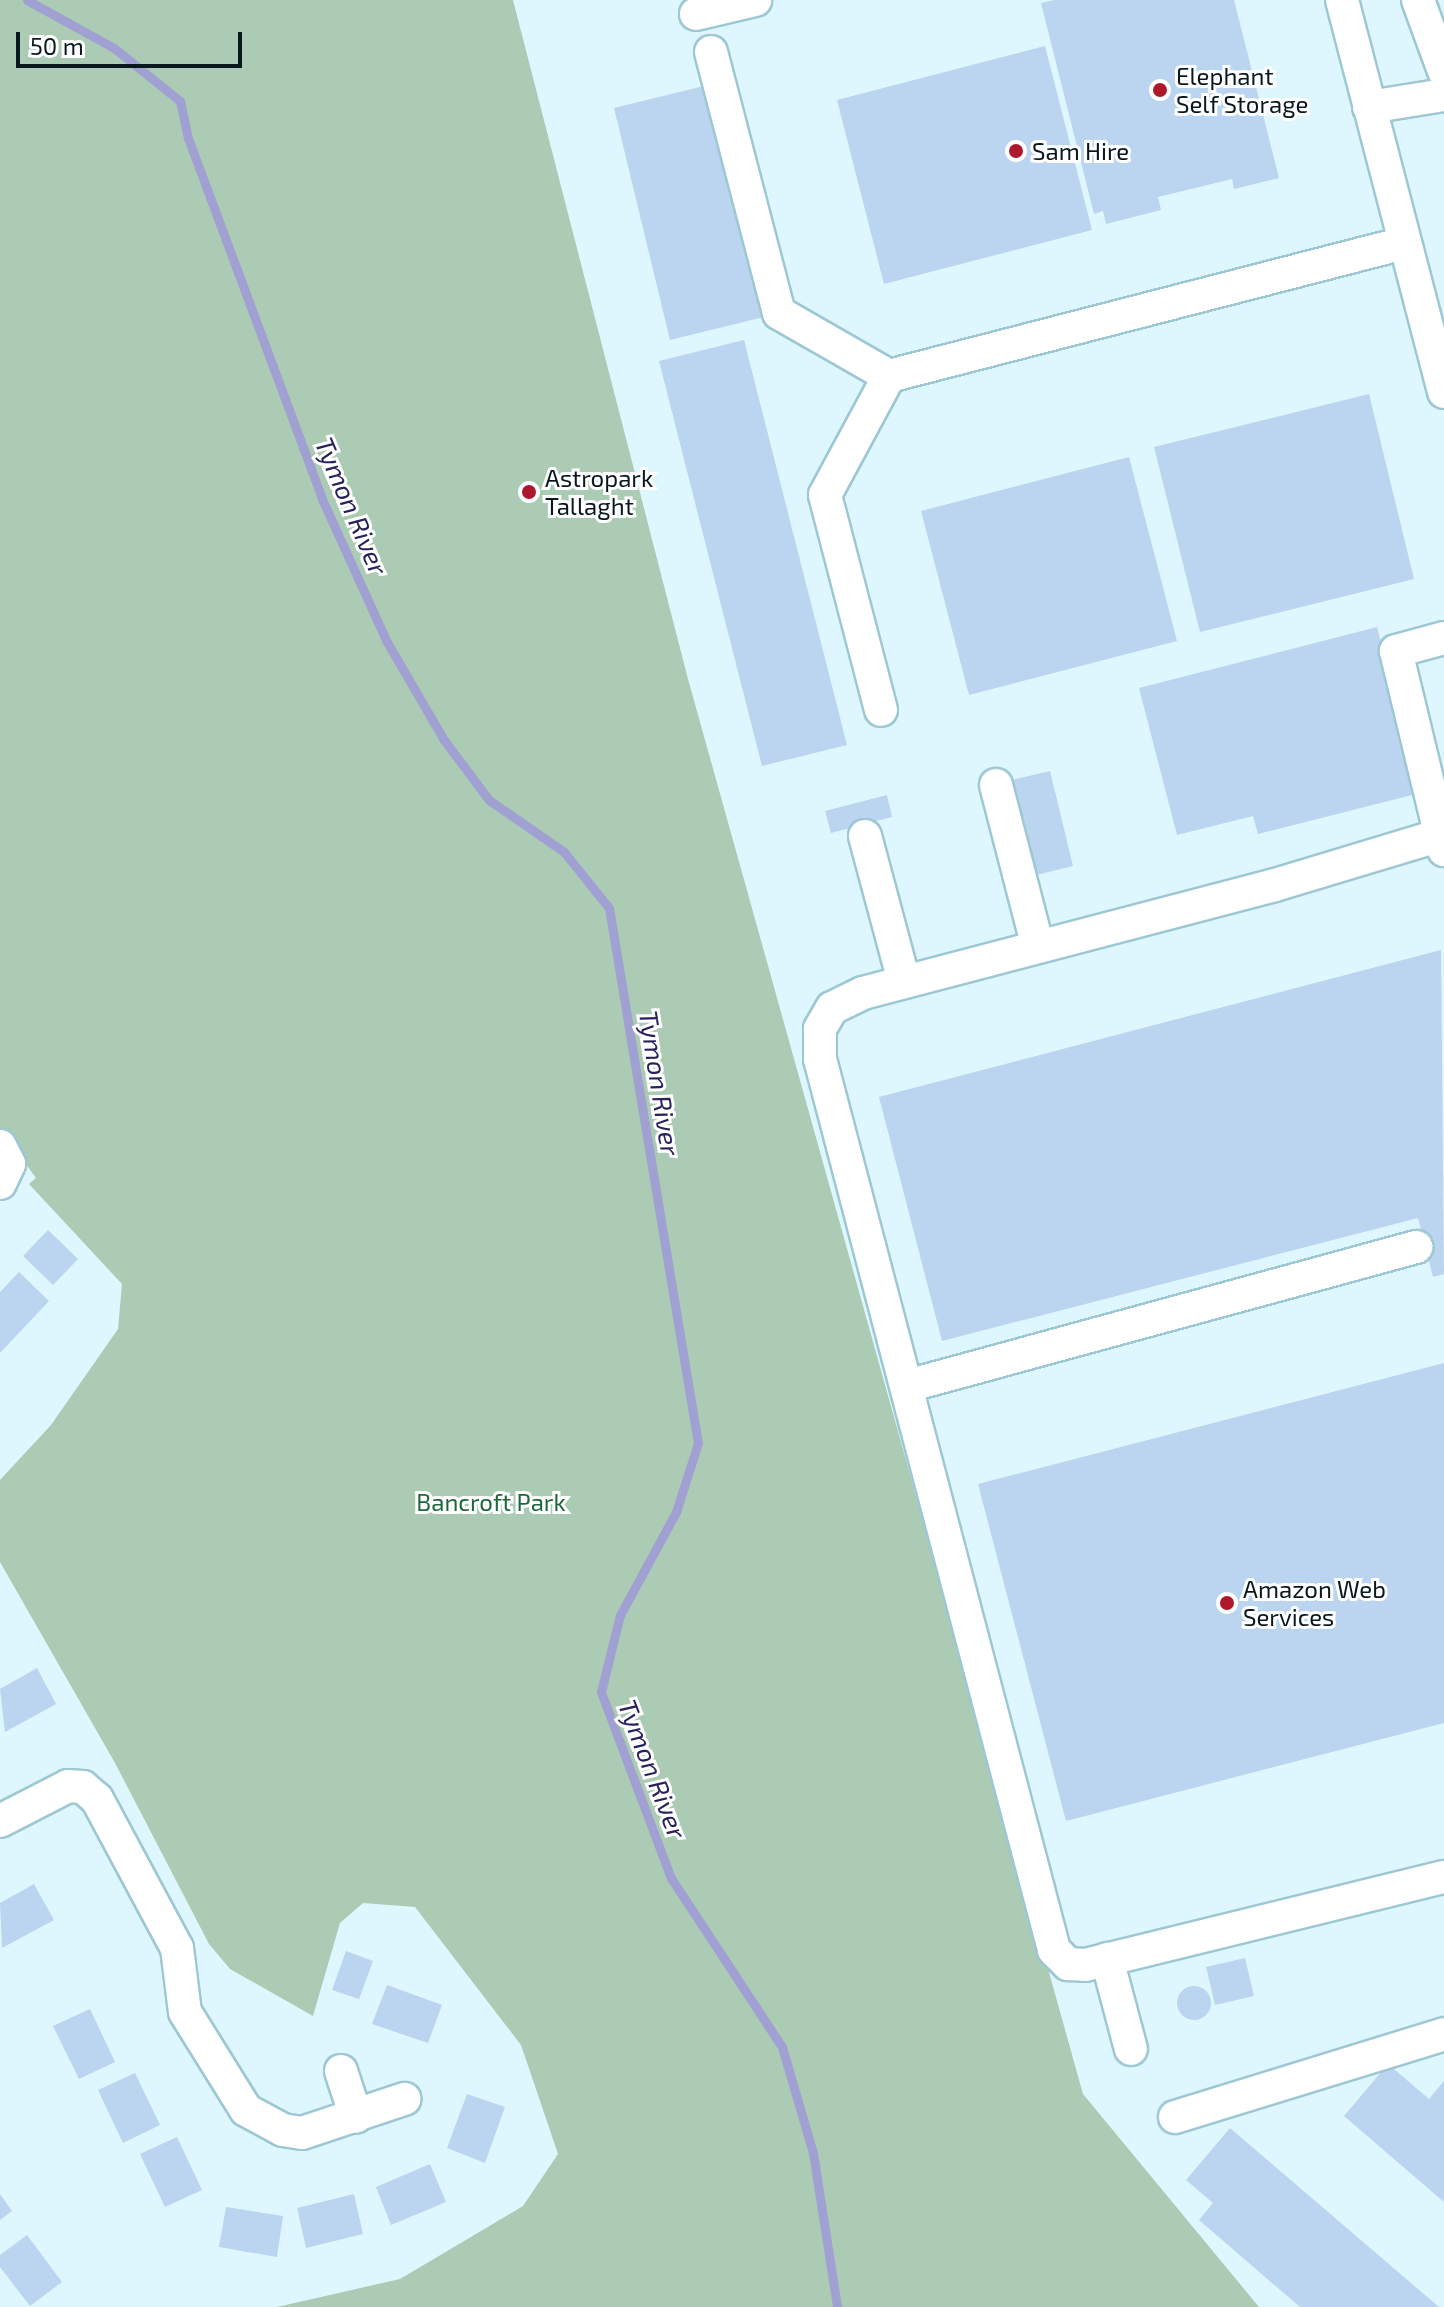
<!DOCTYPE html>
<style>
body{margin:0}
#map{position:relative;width:1444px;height:2307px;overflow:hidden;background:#def7fe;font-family:"Exo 2",sans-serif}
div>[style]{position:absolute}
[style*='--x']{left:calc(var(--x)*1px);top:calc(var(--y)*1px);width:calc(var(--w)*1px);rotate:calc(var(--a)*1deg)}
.green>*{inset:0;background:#accbb4}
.stream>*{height:9px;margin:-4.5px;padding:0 4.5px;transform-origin:4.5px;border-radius:4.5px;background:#a0a1d2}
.building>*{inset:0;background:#bbd4ef}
.round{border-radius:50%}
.roads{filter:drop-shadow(2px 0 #9ec7d4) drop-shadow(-2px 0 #9ec7d4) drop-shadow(0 2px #9ec7d4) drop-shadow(0 -2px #9ec7d4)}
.minor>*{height:32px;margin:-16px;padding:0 16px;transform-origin:16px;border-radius:16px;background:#fff}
.dots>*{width:22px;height:22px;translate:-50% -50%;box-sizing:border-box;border:4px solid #fff;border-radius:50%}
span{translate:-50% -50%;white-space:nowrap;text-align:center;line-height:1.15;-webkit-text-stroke:6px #fff;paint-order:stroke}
.poi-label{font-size:24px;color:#08181c}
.left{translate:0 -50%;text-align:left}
.park-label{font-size:24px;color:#1e673c}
.water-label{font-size:26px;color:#28215c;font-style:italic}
.scale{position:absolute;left:16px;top:32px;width:226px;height:36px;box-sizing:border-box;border:4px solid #08181c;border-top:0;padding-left:10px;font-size:24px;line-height:28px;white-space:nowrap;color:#08181c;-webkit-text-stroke:6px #fff;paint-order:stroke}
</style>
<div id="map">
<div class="green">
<i style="clip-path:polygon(0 0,513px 0,688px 679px,1083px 2094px,1259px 2307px,277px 2307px,400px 2279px,523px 2206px,558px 2154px,521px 2045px,415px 1907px,363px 1903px,340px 1923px,313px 2016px,230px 1969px,209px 1944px,115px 1763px,0 1562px,0 1480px,51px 1425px,118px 1329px,122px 1284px,29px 1184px,36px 1178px,0 1129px)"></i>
</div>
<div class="stream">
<i style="--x:27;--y:0;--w:99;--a:28.9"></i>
<i style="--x:114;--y:48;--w:85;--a:38.8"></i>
<i style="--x:180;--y:101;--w:38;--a:78"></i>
<i style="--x:188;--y:138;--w:385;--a:69.6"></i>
<i style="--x:322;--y:499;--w:157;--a:65.6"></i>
<i style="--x:387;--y:642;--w:113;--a:59.8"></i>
<i style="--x:444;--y:740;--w:75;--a:53.1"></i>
<i style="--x:489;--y:800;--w:91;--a:34.7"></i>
<i style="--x:564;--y:852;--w:72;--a:51.2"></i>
<i style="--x:609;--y:908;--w:542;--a:80.56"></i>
<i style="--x:698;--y:1443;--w:72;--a:107.7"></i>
<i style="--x:676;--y:1512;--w:117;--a:118.5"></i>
<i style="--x:620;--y:1615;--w:79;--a:103.9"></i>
<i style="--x:601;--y:1692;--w:199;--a:69.4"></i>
<i style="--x:671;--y:1878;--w:202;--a:56.7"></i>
<i style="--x:782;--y:2047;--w:110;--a:73.7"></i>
<i style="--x:813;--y:2153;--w:156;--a:81.1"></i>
</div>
<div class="building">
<i style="clip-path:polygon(1054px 0,1234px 0,1279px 178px,1234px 189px,1232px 179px,1158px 197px,1161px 210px,1106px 224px,1103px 211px,1094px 214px,1041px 3px)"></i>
<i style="clip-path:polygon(1045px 46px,1092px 230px,884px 284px,837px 100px)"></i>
<i style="clip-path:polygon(708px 85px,764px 317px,670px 340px,614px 108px)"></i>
<i style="clip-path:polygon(744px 340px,847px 745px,762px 766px,659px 361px)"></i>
<i style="clip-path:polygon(1369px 394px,1414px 579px,1200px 632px,1154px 447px)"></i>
<i style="clip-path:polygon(1129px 457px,1177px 641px,969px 695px,921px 511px)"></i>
<i style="clip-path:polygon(1377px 627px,1420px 793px,1258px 834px,1253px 816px,1177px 835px,1139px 688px)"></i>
<i style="clip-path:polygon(1050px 771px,1073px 866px,1036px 875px,1012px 780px)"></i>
<i style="clip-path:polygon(887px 795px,892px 817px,831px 833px,825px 811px)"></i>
<i style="clip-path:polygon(1441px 950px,1444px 1274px,1433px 1277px,1418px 1218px,942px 1341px,879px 1097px)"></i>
<i style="clip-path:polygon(48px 1230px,78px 1259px,53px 1285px,23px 1256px)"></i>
<i style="clip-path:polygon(19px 1272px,49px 1301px,0 1353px,0 1292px)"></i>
<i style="clip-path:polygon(1444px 1363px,1444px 1723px,1066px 1821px,978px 1484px)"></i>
<i style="clip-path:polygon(37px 1668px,56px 1704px,5px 1732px,0 1689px)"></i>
<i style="clip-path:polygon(34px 1884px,54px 1920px,2px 1948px,0 1903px)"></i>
<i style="clip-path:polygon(346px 1951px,373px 1961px,359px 1999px,332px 1990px)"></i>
<i style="clip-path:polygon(1245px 1958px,1254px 1996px,1215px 2005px,1206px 1967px)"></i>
<i style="clip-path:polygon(387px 1985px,442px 2005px,428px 2043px,372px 2024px)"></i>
<i class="round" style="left:1177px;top:1986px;width:34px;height:34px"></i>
<i style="clip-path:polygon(90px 2009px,115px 2062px,79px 2079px,53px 2026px)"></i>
<i style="clip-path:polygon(1388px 2064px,1429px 2099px,1444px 2081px,1444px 2202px,1344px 2116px)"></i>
<i style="clip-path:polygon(135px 2073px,160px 2125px,123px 2143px,98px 2090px)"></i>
<i style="clip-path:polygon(467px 2094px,505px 2107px,485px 2163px,447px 2148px)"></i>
<i style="clip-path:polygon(1230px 2128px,1439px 2307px,1300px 2307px,1199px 2220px,1213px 2203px,1186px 2180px)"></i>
<i style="clip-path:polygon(177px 2137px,202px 2190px,165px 2207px,140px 2154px)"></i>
<i style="clip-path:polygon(430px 2164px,446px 2202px,391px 2225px,376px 2187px)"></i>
<i style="clip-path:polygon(0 2194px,12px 2211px,0 2220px)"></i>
<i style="clip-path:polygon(354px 2194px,363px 2234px,306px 2248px,297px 2208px)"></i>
<i style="clip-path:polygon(226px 2207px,283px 2216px,277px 2257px,219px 2247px)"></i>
<i style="clip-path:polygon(27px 2235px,62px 2282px,30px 2306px,0 2267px,0 2255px)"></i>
</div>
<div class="roads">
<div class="minor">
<i style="--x:1342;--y:0;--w:405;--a:75.4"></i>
<i style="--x:1418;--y:0;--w:76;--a:69.9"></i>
<i style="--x:696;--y:14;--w:61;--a:-13.3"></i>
<i style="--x:711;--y:52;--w:270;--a:75.4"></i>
<i style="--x:779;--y:313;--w:127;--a:29.8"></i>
<i style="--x:889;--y:376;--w:135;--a:118.3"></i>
<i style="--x:825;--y:495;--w:222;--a:75.4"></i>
<i style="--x:1369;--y:107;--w:76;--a:-9.1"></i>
<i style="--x:889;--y:376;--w:532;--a:-14.48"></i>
<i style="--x:1444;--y:638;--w:50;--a:164.8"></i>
<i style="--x:1396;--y:651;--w:205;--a:76.4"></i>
<i style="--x:996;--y:785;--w:167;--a:75.5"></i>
<i style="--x:1444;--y:834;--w:177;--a:163.2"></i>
<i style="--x:1275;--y:885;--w:426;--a:165.3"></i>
<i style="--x:863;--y:993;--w:34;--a:154"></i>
<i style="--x:832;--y:1008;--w:24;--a:120"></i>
<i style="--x:820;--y:1029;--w:30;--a:90"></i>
<i style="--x:820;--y:1059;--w:921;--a:75.28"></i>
<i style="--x:1054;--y:1950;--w:20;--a:45"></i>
<i style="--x:1068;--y:1964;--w:17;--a:3"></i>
<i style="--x:1085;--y:1965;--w:370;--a:-13.8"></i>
<i style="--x:865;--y:836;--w:151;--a:75"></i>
<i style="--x:0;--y:1146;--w:20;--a:63"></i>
<i style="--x:9;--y:1164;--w:21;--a:115"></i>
<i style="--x:907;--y:1386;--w:528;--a:-15.27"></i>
<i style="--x:0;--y:1821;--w:76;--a:-27.2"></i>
<i style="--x:68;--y:1786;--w:15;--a:4"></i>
<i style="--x:83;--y:1787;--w:18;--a:41"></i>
<i style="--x:97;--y:1799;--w:169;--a:61.8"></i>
<i style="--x:177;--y:1948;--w:64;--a:82.9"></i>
<i style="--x:185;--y:2012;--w:115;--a:58.1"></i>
<i style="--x:246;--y:2110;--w:42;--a:28.4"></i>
<i style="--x:283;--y:2130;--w:19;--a:9"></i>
<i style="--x:302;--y:2133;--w:108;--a:-18.4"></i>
<i style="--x:1107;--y:1959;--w:93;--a:75.1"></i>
<i style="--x:341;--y:2071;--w:48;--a:71.9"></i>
<i style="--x:1175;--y:2117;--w:282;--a:-17.1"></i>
</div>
</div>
<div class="dots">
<i style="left:1160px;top:90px;background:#ad182d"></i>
<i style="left:1016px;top:151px;background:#ad182d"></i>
<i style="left:529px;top:492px;background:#ad182d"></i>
<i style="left:1227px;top:1603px;background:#ad182d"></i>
</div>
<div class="poi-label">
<span class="left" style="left:1176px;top:90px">Elephant<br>Self Storage</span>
<span class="left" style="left:1032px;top:151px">Sam Hire</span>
<span class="left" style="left:545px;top:492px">Astropark<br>Tallaght</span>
<span class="left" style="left:1243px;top:1603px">Amazon Web<br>Services</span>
</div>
<div class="park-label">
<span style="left:491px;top:1502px">Bancroft Park</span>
</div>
<div class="water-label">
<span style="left:352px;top:506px;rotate:67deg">Tymon River</span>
<span style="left:660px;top:1083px;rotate:81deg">Tymon River</span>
<span style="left:653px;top:1769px;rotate:69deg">Tymon River</span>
</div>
<div class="scale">50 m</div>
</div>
